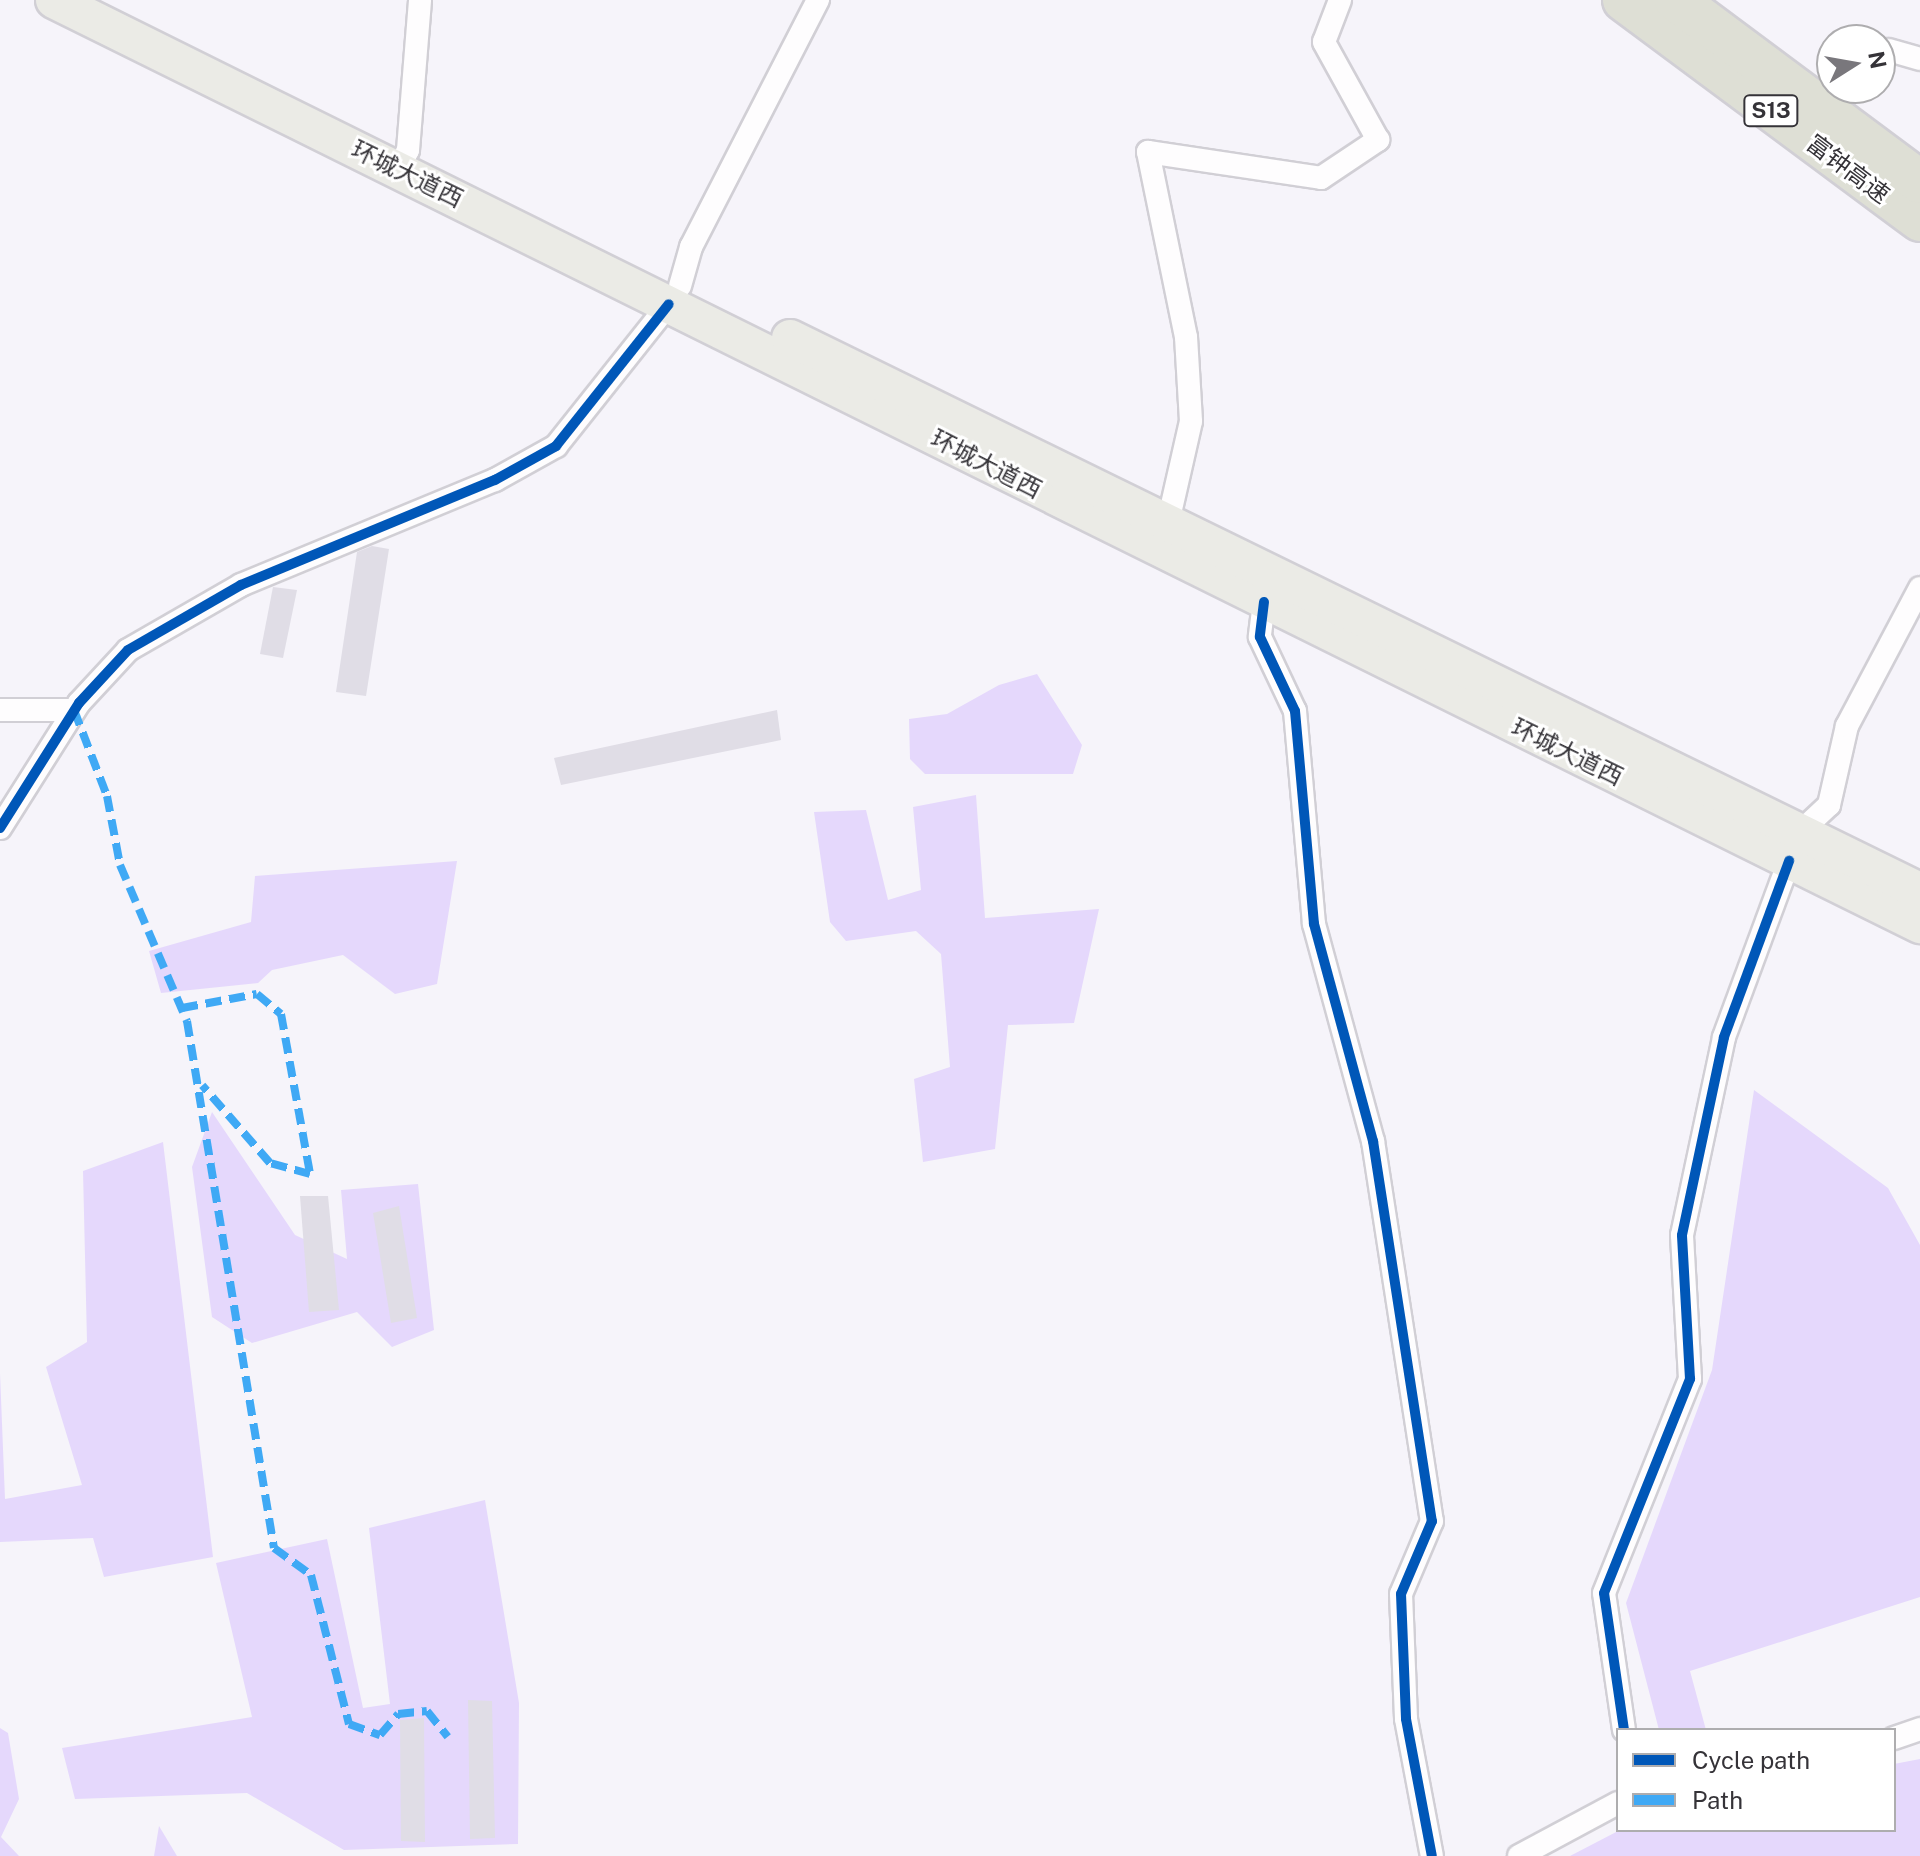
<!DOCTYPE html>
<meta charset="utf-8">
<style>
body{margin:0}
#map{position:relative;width:1920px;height:1856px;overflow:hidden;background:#f6f4fa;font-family:"Public Sans","Noto Sans SC",sans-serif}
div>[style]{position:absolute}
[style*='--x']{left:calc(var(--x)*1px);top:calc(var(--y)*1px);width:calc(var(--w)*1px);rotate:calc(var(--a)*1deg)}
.green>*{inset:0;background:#e5d8fc}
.building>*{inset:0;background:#e0dde6}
.roads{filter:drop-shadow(2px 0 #d1cfd5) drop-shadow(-2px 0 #d1cfd5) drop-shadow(0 2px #d1cfd5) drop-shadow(0 -2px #d1cfd5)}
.street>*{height:22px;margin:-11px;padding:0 11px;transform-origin:11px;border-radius:11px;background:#fefdfe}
.primary>*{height:36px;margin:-18px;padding:0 18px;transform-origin:18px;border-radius:18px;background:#ebebe6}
.highway>*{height:42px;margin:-21px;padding:0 21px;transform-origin:21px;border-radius:21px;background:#dedfd5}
.quiet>*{height:8px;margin-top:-4px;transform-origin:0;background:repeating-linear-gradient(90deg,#3fa9f5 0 16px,transparent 0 24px)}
.cycleway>*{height:10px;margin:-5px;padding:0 5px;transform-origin:5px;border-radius:5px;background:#0057b8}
span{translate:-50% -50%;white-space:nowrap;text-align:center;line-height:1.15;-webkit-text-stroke:6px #fff;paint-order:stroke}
.shield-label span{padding:2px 6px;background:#fff;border:2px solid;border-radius:6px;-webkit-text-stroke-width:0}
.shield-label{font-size:22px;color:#353338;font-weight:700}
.street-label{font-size:24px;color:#353338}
.legend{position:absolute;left:1616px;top:1728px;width:280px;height:104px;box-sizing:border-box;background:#fff;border:2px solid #aeadaf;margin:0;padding:10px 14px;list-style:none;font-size:24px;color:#353338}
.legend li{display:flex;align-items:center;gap:16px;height:40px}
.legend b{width:40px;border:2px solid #aeadaf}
.north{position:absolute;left:1816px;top:24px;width:80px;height:80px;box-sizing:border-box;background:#fff;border:2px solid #aeadaf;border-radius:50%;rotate:79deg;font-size:22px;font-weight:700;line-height:32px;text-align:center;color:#353338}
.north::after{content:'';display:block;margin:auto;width:28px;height:36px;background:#79777c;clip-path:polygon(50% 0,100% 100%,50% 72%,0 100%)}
</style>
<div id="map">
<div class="green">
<i style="clip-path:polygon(1037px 674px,1082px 745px,1073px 774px,925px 774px,910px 759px,909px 719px,947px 714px,999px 685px)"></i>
<i style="clip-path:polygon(976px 795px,985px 918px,1099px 909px,1074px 1023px,1008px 1025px,995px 1149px,923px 1162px,914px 1079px,950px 1067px,941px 954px,916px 931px,846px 941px,830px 922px,814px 812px,866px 810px,888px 900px,921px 890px,913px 807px)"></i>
<i style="clip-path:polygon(457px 861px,437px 984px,395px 994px,343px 955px,272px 970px,258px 983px,161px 993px,149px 951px,251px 922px,255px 876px)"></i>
<i style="clip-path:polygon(1754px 1090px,1888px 1188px,1920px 1245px,1920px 1597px,1690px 1671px,1706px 1730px,1659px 1730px,1626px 1603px,1712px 1370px)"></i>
<i style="clip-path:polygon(212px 1112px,295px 1235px,347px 1259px,341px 1190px,418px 1184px,434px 1330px,392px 1347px,357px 1312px,252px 1343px,212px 1317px,192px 1167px)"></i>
<i style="clip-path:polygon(163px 1142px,213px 1557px,104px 1577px,93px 1538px,0 1542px,0 1373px,5px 1499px,82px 1485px,46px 1367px,87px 1342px,83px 1171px)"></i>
<i style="clip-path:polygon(485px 1500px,519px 1703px,518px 1844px,344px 1850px,247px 1793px,75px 1799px,62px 1748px,252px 1717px,216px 1563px,327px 1539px,363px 1708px,390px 1704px,369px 1528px)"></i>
<i style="clip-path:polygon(0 1728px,8px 1733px,19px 1799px,1px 1837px,19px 1856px,0 1856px)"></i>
<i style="clip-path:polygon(1920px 1759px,1920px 1856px,1570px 1856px,1620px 1830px,1894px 1830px,1894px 1764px)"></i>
<i style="clip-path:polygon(159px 1826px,177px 1856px,154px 1856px)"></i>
</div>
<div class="building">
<i style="clip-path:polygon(372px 546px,389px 549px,366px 696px,336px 692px,357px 552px)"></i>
<i style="clip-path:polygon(273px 587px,297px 590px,283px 658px,260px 654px)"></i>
<i style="clip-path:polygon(777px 710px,781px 740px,561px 785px,554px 758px)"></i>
<i style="clip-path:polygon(300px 1196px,328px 1196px,339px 1310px,309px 1312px)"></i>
<i style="clip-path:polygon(399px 1206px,417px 1318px,391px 1323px,373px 1213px)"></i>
<i style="clip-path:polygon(468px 1700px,492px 1701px,495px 1838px,470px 1839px)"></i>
<i style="clip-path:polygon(424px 1718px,425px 1842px,401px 1841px,400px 1720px)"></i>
</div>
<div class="roads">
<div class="street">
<i style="--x:1889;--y:50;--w:32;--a:16"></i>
<i style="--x:398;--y:169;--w:21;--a:-62"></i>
<i style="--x:408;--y:150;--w:150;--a:-85.4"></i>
<i style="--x:680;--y:286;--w:41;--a:-74.2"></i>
<i style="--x:691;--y:247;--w:278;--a:-62.8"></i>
<i style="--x:1169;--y:518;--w:99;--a:-77.2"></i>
<i style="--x:1191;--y:421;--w:84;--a:-93.4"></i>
<i style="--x:1186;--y:337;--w:189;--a:-101.6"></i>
<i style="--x:1148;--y:152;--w:175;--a:8.5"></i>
<i style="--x:1321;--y:178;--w:69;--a:-33.7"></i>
<i style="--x:1378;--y:140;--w:112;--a:-118.9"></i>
<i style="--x:1324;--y:42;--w:45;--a:-69.1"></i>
<i style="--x:1264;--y:602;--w:35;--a:97"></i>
<i style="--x:1260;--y:637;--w:82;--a:64.7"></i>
<i style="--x:1295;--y:711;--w:214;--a:84.9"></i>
<i style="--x:1314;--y:924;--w:225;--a:74.8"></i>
<i style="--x:1373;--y:1141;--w:385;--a:81.2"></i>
<i style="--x:1432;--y:1521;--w:79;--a:113"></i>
<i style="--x:1401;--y:1594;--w:125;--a:87.7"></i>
<i style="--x:1406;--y:1719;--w:139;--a:79.3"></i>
<i style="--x:0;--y:710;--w:74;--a:0"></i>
<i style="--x:0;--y:828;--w:148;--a:-57.7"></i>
<i style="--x:79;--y:703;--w:72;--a:-47.2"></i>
<i style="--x:128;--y:650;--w:130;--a:-29.9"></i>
<i style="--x:241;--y:585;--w:275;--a:-22.5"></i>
<i style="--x:495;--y:480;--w:70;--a:-29.1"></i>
<i style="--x:556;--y:446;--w:181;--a:-51.5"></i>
<i style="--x:1799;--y:833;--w:41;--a:-43"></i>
<i style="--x:1829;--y:805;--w:81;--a:-77.2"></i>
<i style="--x:1847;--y:726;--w:156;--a:-62.1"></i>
<i style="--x:1624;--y:1730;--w:138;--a:-98.3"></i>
<i style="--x:1604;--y:1593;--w:231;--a:-68.1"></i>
<i style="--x:1690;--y:1379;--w:144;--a:-93.2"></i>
<i style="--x:1682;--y:1235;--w:202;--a:-78"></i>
<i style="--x:1724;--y:1037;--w:188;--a:-69.7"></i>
<i style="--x:1894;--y:1738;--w:28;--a:-19"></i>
<i style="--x:1519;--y:1856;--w:112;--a:-28.2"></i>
</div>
<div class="primary">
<i style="--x:54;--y:0;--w:2083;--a:26.37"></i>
<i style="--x:790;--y:338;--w:1258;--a:26.08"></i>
</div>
<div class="highway">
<i style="--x:1624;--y:0;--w:369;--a:36.6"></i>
<i style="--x:1676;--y:0;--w:304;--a:36.7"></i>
</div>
</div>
<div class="quiet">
<i style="--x:74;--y:710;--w:92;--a:69"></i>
<i style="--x:107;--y:796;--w:70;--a:79.3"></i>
<i style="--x:120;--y:865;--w:170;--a:66.8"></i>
<i style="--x:187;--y:1021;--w:534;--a:80.63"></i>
<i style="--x:274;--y:1548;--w:46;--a:36.1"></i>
<i style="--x:311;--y:1575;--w:154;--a:75.7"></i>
<i style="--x:349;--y:1724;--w:33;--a:20"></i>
<i style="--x:380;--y:1735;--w:28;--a:-49"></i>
<i style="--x:398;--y:1714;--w:29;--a:-6"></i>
<i style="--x:427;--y:1711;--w:33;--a:51"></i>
<i style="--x:182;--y:1008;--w:76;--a:-10.6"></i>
<i style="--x:257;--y:994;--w:31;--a:40"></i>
<i style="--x:281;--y:1014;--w:163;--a:79.7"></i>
<i style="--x:310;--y:1174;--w:41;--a:-164.6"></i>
<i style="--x:270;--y:1163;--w:103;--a:-131.1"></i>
</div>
<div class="cycleway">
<i style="--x:1264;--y:602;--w:35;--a:97"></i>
<i style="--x:1260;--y:637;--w:82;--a:64.7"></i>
<i style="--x:1295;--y:711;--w:214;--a:84.9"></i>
<i style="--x:1314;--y:924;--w:225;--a:74.8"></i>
<i style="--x:1373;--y:1141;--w:385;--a:81.2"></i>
<i style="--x:1432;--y:1521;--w:79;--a:113"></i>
<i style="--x:1401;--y:1594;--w:125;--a:87.7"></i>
<i style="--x:1406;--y:1719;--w:139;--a:79.3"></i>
<i style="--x:0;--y:828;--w:148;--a:-57.7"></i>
<i style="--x:79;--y:703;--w:72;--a:-47.2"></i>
<i style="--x:128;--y:650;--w:130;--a:-29.9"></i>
<i style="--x:241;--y:585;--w:275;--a:-22.5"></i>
<i style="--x:495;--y:480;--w:70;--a:-29.1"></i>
<i style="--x:556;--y:446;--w:181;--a:-51.5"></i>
<i style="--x:1624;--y:1730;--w:138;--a:-98.3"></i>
<i style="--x:1604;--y:1593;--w:231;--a:-68.1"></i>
<i style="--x:1690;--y:1379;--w:144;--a:-93.2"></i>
<i style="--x:1682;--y:1235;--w:202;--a:-78"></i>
<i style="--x:1724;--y:1037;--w:188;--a:-69.7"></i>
</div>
<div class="shield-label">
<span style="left:1771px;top:111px">S13</span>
</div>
<div class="street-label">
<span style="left:1848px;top:169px;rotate:37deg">富钟高速</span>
<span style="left:407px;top:174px;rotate:26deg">环城大道西</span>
<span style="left:986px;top:464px;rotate:27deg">环城大道西</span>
<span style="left:1567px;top:752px;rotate:26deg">环城大道西</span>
</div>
<ul class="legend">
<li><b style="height:10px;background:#0057b8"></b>Cycle path</li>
<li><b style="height:10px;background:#3fa9f5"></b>Path</li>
</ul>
<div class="north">N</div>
</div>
